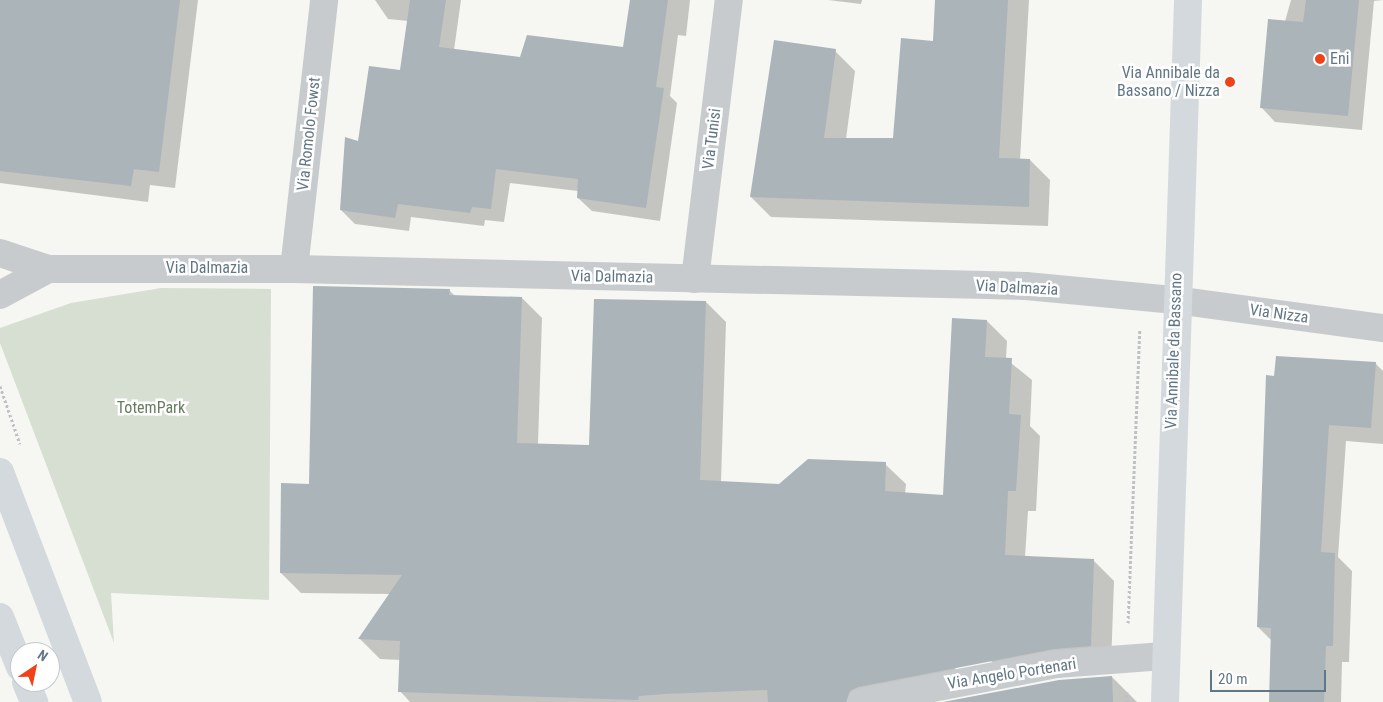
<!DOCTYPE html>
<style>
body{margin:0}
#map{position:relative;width:1383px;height:702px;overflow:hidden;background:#f6f6f2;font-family:"Roboto Condensed",sans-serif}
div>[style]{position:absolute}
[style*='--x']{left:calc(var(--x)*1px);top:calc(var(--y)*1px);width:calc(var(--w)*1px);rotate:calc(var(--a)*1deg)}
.green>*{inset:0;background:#d7ded2}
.shadow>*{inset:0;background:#0003}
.building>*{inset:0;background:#abb4b9}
.path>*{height:3px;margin-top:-1.5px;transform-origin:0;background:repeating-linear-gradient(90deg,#bec1c3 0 2.5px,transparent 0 5px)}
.street>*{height:28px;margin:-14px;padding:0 14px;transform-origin:14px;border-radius:14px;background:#c8cbce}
.secondary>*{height:28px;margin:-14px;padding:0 14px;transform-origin:14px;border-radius:14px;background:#d3d9dd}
.dots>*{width:14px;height:14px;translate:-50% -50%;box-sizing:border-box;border:2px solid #fff;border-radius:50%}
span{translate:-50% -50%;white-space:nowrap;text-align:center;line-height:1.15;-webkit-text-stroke:5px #fff;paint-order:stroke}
.poi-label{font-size:16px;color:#627785}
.left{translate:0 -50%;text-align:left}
.right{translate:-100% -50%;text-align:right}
.street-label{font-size:16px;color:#627785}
.park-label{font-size:16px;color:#687c62}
.north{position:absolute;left:10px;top:642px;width:50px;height:50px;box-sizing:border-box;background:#fff;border:1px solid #c0c9ce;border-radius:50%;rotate:34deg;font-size:14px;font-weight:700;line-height:20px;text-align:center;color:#627785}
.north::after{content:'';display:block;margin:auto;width:18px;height:22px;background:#ef4219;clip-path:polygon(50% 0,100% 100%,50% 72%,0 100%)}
.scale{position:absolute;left:1210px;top:670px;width:116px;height:22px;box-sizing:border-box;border:2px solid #627785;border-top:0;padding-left:6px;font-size:15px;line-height:18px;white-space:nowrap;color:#627785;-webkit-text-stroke:4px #fff;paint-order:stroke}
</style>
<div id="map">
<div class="green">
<i style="clip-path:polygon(161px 288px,271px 289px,269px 600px,111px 593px,114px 643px,0 343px,0 328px,71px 303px)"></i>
</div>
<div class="shadow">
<i style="clip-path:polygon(0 0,198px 0,175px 188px,150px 185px,148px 202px,0 183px)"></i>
<i style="clip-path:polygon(375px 0,461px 0,454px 50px,520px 59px,624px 48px,631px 0,690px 0,686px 36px,678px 35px,670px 96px,677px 103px,660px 221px,592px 211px,578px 198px,578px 191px,510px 183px,504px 222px,485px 220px,484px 226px,411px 217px,409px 231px,355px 224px,341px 210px,359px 142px,401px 72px,408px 21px,388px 19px)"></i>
<i style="clip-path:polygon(828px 0,862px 0,861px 4px)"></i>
<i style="clip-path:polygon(937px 0,1029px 0,1020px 160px,1030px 160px,1050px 180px,1048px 226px,771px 217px,751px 197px,835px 51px,855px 71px,846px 139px,894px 139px,934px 42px)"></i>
<i style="clip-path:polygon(1291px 0,1383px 0,1374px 1px,1362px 130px,1275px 122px,1261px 107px)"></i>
<i style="clip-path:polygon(449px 290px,455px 296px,522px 298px,542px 318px,538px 445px,590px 446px,706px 302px,726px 322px,721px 482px,780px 486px,885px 464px,906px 484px,905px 494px,945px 497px,987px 321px,1007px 341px,1006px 359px,1032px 380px,1030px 426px,1040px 436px,1036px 511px,1028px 511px,1025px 557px,1093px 560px,1114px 581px,1111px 666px,1012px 681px,991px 661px,955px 652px,956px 692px,910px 702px,410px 702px,400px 691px,401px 660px,380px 659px,360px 639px,390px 594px,301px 593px,281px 573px,310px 485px)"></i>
<i style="clip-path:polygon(1376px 364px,1383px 371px,1383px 444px,1346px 441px,1338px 557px,1352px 571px,1349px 662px,1342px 662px,1341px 702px,1270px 702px,1271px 640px,1258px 627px,1275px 377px)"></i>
<i style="clip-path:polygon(1112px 677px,1137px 702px,993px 702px)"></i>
</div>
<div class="building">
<i style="clip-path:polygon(0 0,180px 0,159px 172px,134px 169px,131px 186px,0 171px)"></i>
<i style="clip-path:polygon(410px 0,446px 0,439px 47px,520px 57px,527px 35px,623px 47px,630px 0,668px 0,656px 87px,664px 88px,646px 208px,577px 198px,578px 179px,496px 169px,491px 209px,472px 207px,470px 213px,398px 204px,395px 218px,340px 210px,345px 137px,358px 141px,369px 66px,400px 70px)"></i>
<i style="clip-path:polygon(935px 0,1008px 0,999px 158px,1030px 159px,1029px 207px,750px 197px,774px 40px,836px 49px,824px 138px,893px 138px,901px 38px,933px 41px)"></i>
<i style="clip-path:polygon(1306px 0,1359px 0,1348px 116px,1260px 108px,1268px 19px,1303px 22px)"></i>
<i style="clip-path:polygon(313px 286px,450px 289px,449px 295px,522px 297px,517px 443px,589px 445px,594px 299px,706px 301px,700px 480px,779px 484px,808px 459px,886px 462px,885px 491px,943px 495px,952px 318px,987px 320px,985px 357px,1012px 358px,1009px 414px,1021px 415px,1016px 491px,1008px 491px,1005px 555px,1094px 559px,1091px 646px,1054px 649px,858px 687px,850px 691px,846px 702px,768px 702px,767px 690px,664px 694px,639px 696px,638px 700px,398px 692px,400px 641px,358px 639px,402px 575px,280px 573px,281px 483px,309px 484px)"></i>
<i style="clip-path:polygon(1276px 356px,1376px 362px,1371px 428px,1329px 425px,1321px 552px,1335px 553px,1333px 646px,1326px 646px,1324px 702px,1269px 702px,1271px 628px,1257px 627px,1266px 375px,1274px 376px)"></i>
<i style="clip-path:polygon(1112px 676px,1113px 702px,943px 702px,1059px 680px)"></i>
</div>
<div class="path">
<i style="--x:0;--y:386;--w:61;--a:71"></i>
<i style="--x:1128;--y:623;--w:293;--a:-87.7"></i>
<i style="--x:1127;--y:702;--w:10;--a:-90"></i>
</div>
<div class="street">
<i style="--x:0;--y:253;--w:51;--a:18.4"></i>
<i style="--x:48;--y:269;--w:246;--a:0"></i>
<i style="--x:294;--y:269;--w:732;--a:1.33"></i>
<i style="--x:1026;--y:286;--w:150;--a:5.4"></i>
<i style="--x:1175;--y:300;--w:210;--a:7.7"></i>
<i style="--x:294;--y:269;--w:271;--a:-83.6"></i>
<i style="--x:695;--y:279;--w:281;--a:-83.1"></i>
<i style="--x:0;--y:295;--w:55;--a:-28.4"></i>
<i style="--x:861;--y:702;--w:200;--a:-11"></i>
<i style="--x:1057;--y:664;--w:107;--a:-4.3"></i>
</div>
<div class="secondary">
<i style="--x:0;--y:472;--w:246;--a:69.1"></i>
<i style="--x:0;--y:617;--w:54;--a:68.2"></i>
<i style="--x:26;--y:682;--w:22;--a:68"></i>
<i style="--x:1165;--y:702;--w:702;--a:-88.12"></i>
</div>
<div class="dots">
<i style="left:1320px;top:59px;background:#ef4219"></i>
<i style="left:1230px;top:82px;background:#ef4219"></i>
</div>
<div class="poi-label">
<span class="left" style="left:1330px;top:59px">Eni</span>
<span class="right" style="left:1220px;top:82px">Via Annibale da<br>Bassano / Nizza</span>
</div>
<div class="street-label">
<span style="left:309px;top:134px;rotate:-84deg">Via Romolo Fowst</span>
<span style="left:712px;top:139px;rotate:-83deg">Via Tunisi</span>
<span style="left:207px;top:268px">Via Dalmazia</span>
<span style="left:612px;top:277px;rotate:1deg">Via Dalmazia</span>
<span style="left:1017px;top:288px;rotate:3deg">Via Dalmazia</span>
<span style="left:1279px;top:314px;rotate:8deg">Via Nizza</span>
<span style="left:1174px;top:351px;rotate:-88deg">Via Annibale da Bassano</span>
<span style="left:1012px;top:674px;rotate:-9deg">Via Angelo Portenari</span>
</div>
<div class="park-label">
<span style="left:151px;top:408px">TotemPark</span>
</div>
<div class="north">N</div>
<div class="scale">20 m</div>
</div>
